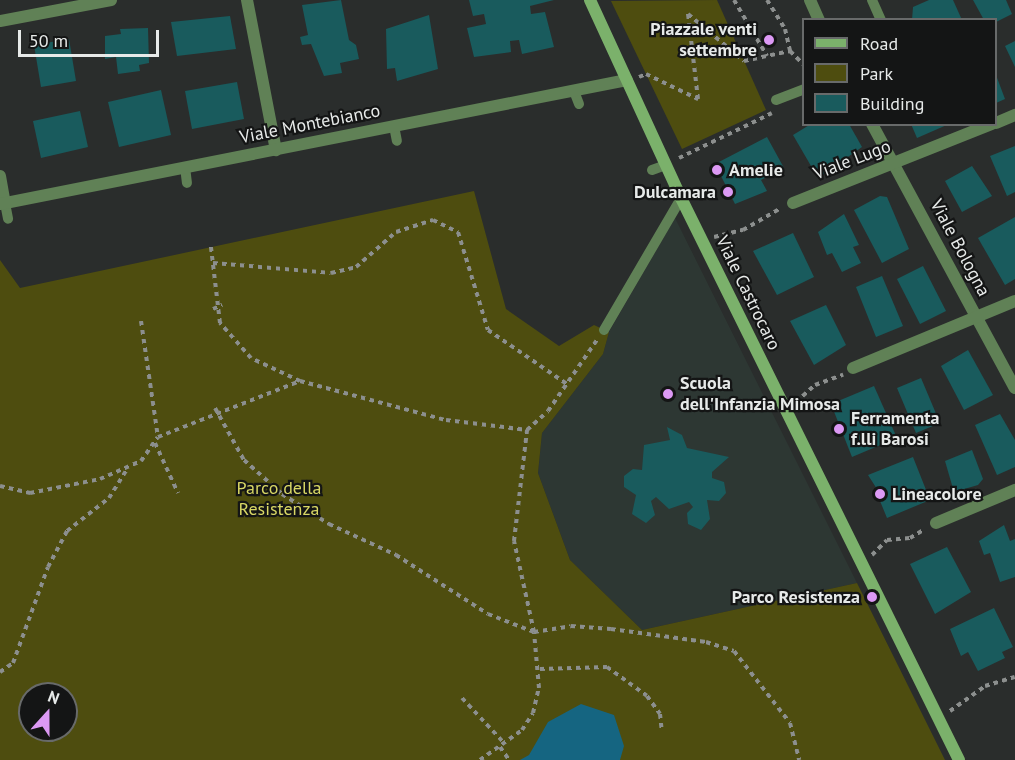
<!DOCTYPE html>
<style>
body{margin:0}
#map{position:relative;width:1015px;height:760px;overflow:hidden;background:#2a2d2c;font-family:"PT Sans",sans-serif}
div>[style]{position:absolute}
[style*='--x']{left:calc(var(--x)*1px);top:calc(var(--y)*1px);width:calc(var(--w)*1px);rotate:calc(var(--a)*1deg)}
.built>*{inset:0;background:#2d3733}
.green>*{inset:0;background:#4e4d0f}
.water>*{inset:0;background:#156581}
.building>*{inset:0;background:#195b5d}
.path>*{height:4px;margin-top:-2px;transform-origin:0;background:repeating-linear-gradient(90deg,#8c8f8e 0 4.5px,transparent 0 9px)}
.lane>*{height:10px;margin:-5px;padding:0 5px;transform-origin:5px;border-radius:5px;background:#608156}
.street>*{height:12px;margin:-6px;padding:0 6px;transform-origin:6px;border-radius:6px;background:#608156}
.secondary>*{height:12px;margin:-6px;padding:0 6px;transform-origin:6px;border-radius:6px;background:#7bb16b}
.dots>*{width:16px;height:16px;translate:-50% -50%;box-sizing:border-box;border:3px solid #141515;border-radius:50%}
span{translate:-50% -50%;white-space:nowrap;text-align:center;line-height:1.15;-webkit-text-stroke:4.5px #141515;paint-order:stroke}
.poi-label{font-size:18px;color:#e7eae9;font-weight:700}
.right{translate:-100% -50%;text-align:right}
.left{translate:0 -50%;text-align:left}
.street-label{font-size:18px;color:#e7eae9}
.park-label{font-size:18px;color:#d8d765}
.legend{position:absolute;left:802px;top:18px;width:195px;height:108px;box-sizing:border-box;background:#141515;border:2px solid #686a6a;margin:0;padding:8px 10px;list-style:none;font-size:18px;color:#e7eae9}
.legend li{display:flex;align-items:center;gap:12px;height:30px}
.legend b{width:30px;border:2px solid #686a6a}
.north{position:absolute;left:18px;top:682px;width:60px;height:60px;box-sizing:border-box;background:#141515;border:2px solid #686a6a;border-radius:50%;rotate:21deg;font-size:16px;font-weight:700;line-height:24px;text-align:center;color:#e7eae9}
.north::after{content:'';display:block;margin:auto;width:21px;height:27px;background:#dc99f4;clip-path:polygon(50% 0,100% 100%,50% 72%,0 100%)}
.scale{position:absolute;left:18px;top:30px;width:141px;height:27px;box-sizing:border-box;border:3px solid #e7eae9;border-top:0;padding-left:8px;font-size:18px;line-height:21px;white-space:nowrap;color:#e7eae9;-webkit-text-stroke:4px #141515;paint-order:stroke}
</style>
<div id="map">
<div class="built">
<i style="clip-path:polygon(675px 218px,857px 583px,642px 630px,570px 560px,538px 473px,542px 433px,603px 354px,609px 332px)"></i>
</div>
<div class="green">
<i style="clip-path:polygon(717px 0,766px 110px,682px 149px,611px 1px)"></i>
<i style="clip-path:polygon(evenodd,474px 191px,506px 309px,559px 346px,594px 325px,609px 332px,603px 354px,542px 433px,538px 473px,570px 560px,642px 630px,857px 583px,945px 760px,0 760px,0 260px,20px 288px,474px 191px,30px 694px,66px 694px,66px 730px,30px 730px,30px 694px)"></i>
</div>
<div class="water">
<i style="clip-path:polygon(581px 704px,614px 715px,624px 746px,620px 760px,520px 760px,529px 755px,548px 722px)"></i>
</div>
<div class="building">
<i style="clip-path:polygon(341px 0,349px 40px,356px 45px,359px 59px,340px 63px,342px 73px,324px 76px,311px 44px,302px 45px,300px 37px,308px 35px,302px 5px)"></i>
<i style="clip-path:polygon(469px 0,554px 0,530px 6px,531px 14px,545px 12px,554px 47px,522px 54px,519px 40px,510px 41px,511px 52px,474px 57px,467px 28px,486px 24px,484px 14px,473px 16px)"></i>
<i style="clip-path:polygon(929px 0,953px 0,962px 20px,912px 20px,913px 7px)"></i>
<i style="clip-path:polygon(973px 0,1006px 0,1012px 14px,996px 22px,984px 20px)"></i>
<i style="clip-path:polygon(429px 15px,438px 69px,397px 81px,395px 68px,387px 69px,386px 29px)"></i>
<i style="clip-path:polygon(230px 16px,236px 49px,177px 56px,171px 22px)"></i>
<i style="clip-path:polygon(148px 28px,149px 63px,139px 65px,140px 71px,118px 74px,116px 57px,105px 59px,105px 36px,121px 34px,120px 29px)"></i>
<i style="clip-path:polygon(69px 39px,76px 81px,41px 87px,34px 45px)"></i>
<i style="clip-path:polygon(1015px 41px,1015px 67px,1005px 46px)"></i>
<i style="clip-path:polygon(996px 75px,1005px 99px,996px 103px)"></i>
<i style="clip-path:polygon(237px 82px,244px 119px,192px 129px,185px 91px)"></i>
<i style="clip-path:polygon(161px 90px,171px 135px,119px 147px,108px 102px)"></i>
<i style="clip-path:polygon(80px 111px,88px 147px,41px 158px,33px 121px)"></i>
<i style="clip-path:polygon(811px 124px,849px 124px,862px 147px,818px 178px,793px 135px)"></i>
<i style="clip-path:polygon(911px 124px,949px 124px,917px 138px)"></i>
<i style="clip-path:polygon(767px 137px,784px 168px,761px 180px,767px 191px,735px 204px,715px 164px)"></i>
<i style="clip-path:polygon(1015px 146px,1015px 192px,1007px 196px,990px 156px)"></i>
<i style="clip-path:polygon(972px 166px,992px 196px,962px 212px,945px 181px)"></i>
<i style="clip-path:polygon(880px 196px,887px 197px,909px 249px,882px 263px,854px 210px)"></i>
<i style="clip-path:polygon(844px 214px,859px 245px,853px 247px,861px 263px,842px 272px,832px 253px,827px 255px,818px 232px)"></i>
<i style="clip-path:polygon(1015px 217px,1015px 279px,1005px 285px,978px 238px)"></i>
<i style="clip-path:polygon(793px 233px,814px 277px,777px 295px,753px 251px)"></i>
<i style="clip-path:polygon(923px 266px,946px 311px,920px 324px,897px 279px)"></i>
<i style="clip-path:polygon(882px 276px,903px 326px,876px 337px,856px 287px)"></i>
<i style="clip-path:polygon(826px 305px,846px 345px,814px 365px,790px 321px)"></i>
<i style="clip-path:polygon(968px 350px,993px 395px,964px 410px,941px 366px)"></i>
<i style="clip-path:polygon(921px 378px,940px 423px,916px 433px,897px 388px)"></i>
<i style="clip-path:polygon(874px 386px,897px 438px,852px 457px,831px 404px)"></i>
<i style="clip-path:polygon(1000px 414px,1015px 440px,1015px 467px,997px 475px,975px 425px)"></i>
<i style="clip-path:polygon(667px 427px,682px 435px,687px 448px,729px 457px,712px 472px,712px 478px,724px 482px,726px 493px,719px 501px,707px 500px,710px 519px,701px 530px,688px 524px,687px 513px,693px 507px,689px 502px,669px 509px,656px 497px,651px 501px,655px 515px,646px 523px,632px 514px,636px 495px,624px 487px,624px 476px,633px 469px,642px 470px,644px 445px,670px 440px)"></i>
<i style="clip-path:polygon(972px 450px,983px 479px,978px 485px,954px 492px,945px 461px)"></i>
<i style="clip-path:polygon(913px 457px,930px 500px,887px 518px,880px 501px,884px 500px,868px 475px)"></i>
<i style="clip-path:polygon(1004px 525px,1010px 541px,1015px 539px,1015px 577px,1000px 582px,990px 553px,984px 555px,979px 541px)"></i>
<i style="clip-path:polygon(947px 547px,971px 592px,935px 614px,910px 564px)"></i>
<i style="clip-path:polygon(994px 608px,1013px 647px,1002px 652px,1005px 658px,978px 671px,968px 652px,961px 656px,950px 629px)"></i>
</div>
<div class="path">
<i style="--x:734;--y:0;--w:65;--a:59.5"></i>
<i style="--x:767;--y:0;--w:34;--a:58"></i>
<i style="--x:785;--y:29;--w:23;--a:77"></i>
<i style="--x:790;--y:51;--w:20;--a:45"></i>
<i style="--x:639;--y:77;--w:8;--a:-23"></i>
<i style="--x:646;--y:74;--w:58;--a:25.7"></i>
<i style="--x:698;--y:99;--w:86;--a:-96.7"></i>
<i style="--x:688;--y:14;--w:73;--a:40"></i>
<i style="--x:744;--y:61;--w:47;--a:-12.3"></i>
<i style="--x:679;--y:158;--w:103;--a:-25.8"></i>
<i style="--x:714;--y:237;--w:30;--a:-14"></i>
<i style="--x:743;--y:230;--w:44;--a:-30.1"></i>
<i style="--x:213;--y:263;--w:118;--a:4.8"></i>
<i style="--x:331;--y:273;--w:26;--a:-13"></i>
<i style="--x:356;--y:267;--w:53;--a:-41.2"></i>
<i style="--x:396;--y:232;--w:39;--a:-18"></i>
<i style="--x:433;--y:220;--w:28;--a:26"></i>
<i style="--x:458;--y:232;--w:102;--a:73"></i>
<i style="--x:488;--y:330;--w:96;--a:34.4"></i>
<i style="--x:213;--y:309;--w:10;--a:-24"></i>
<i style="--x:141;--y:321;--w:117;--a:81.7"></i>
<i style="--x:300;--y:381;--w:151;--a:15"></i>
<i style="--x:446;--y:420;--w:82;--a:7"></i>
<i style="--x:796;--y:402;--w:25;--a:-42"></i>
<i style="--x:815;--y:385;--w:30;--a:-20"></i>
<i style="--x:215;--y:408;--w:60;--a:60.9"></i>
<i style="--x:244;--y:460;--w:51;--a:41.8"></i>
<i style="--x:282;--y:494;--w:56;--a:32.6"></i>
<i style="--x:329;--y:524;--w:74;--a:24.8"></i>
<i style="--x:396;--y:555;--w:109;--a:32.7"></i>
<i style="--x:488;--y:614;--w:49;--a:21.4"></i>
<i style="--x:534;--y:632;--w:37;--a:-9"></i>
<i style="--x:571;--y:626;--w:40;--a:4.3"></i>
<i style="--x:611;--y:629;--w:96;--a:7.8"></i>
<i style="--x:706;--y:642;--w:29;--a:18"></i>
<i style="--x:734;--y:651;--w:91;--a:52.1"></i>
<i style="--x:790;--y:723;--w:38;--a:76"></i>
<i style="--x:155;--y:443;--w:55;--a:65.3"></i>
<i style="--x:0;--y:486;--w:31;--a:13"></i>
<i style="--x:30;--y:493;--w:71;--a:-11.3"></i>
<i style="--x:100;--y:479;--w:45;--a:-23.7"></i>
<i style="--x:141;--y:461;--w:29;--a:-55"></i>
<i style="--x:158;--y:437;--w:153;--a:-21.5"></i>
<i style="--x:300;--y:381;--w:54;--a:-154.9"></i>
<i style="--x:251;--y:358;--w:47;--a:-131.5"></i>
<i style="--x:220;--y:323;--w:77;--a:-96.8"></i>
<i style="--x:872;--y:555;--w:21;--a:-45"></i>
<i style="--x:887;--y:540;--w:23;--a:-5"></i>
<i style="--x:910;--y:538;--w:17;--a:-31"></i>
<i style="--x:540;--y:669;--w:67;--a:-1.7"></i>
<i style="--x:607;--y:667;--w:49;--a:35.9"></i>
<i style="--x:647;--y:696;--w:22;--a:54"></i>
<i style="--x:660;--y:714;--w:18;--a:84"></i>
<i style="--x:0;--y:672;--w:16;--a:-35"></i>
<i style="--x:13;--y:663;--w:102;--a:-70"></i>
<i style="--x:48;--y:567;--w:41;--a:-62.2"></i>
<i style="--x:67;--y:531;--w:53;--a:-38.2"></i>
<i style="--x:109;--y:498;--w:36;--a:-58"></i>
<i style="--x:462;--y:698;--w:63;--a:46.9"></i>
<i style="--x:950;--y:711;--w:43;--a:-35.5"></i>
<i style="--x:985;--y:686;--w:31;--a:-17"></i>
<i style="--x:500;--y:747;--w:16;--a:55"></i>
<i style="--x:480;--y:760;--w:52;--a:-35.5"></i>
<i style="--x:522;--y:730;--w:20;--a:-57"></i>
<i style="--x:533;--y:713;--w:26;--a:-77"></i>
<i style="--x:539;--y:688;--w:56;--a:-95.1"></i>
<i style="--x:534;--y:632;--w:93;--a:-102.4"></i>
<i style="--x:514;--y:541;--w:112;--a:-83.3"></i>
<i style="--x:527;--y:430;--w:28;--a:-42"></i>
<i style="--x:548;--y:411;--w:86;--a:-55.4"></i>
</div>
<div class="lane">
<i style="--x:872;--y:0;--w:22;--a:66"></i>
<i style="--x:574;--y:91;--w:14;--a:69"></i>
<i style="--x:776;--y:100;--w:30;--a:-21"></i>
<i style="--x:394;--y:126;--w:15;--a:79"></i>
<i style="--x:185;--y:167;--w:16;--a:83"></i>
<i style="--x:652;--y:170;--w:15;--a:-20"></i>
<i style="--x:5;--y:203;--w:16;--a:79"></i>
<i style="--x:604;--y:330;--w:153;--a:-59.7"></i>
</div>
<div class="street">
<i style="--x:247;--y:0;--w:153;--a:79.1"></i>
<i style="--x:810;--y:0;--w:22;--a:66"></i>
<i style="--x:0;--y:21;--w:113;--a:-10.7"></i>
<i style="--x:996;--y:123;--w:21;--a:-23"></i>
<i style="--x:872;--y:124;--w:300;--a:61.6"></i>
<i style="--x:0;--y:176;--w:27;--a:80"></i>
<i style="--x:793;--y:203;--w:214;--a:-21.7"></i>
<i style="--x:0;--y:204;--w:639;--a:-11.19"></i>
<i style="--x:853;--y:368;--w:175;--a:-22.5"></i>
<i style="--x:936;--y:523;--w:86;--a:-22.7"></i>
</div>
<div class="secondary">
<i style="--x:590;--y:0;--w:218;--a:65.3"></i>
<i style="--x:681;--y:198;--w:627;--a:63.68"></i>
</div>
<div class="dots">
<i style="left:769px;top:40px;background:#dc99f4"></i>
<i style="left:717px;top:170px;background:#dc99f4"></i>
<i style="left:728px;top:192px;background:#dc99f4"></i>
<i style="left:668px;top:394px;background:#dc99f4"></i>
<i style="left:839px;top:429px;background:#dc99f4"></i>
<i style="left:880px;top:494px;background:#dc99f4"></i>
<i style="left:872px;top:597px;background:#dc99f4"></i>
</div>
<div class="poi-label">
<span class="right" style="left:757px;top:40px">Piazzale venti<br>settembre</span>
<span class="left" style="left:729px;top:170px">Amelie</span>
<span class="right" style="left:716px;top:192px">Dulcamara</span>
<span class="left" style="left:680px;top:394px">Scuola<br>dell'Infanzia Mimosa</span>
<span class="left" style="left:851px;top:429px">Ferramenta<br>f.lli Barosi</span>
<span class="left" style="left:892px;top:494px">Lineacolore</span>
<span class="right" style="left:860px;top:597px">Parco Resistenza</span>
</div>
<div class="street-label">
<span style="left:310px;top:124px;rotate:-11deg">Viale Montebianco</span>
<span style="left:852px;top:160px;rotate:-21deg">Viale Lugo</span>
<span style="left:960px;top:248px;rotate:62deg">Viale Bologna</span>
<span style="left:748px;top:293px;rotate:64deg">Viale Castrocaro</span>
</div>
<div class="park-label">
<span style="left:279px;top:499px">Parco della<br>Resistenza</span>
</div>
<ul class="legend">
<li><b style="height:8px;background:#7bb16b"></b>Road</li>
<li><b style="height:16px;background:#4e4d0f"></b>Park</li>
<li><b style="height:16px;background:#195b5d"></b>Building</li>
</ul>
<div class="north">N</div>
<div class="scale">50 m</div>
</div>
